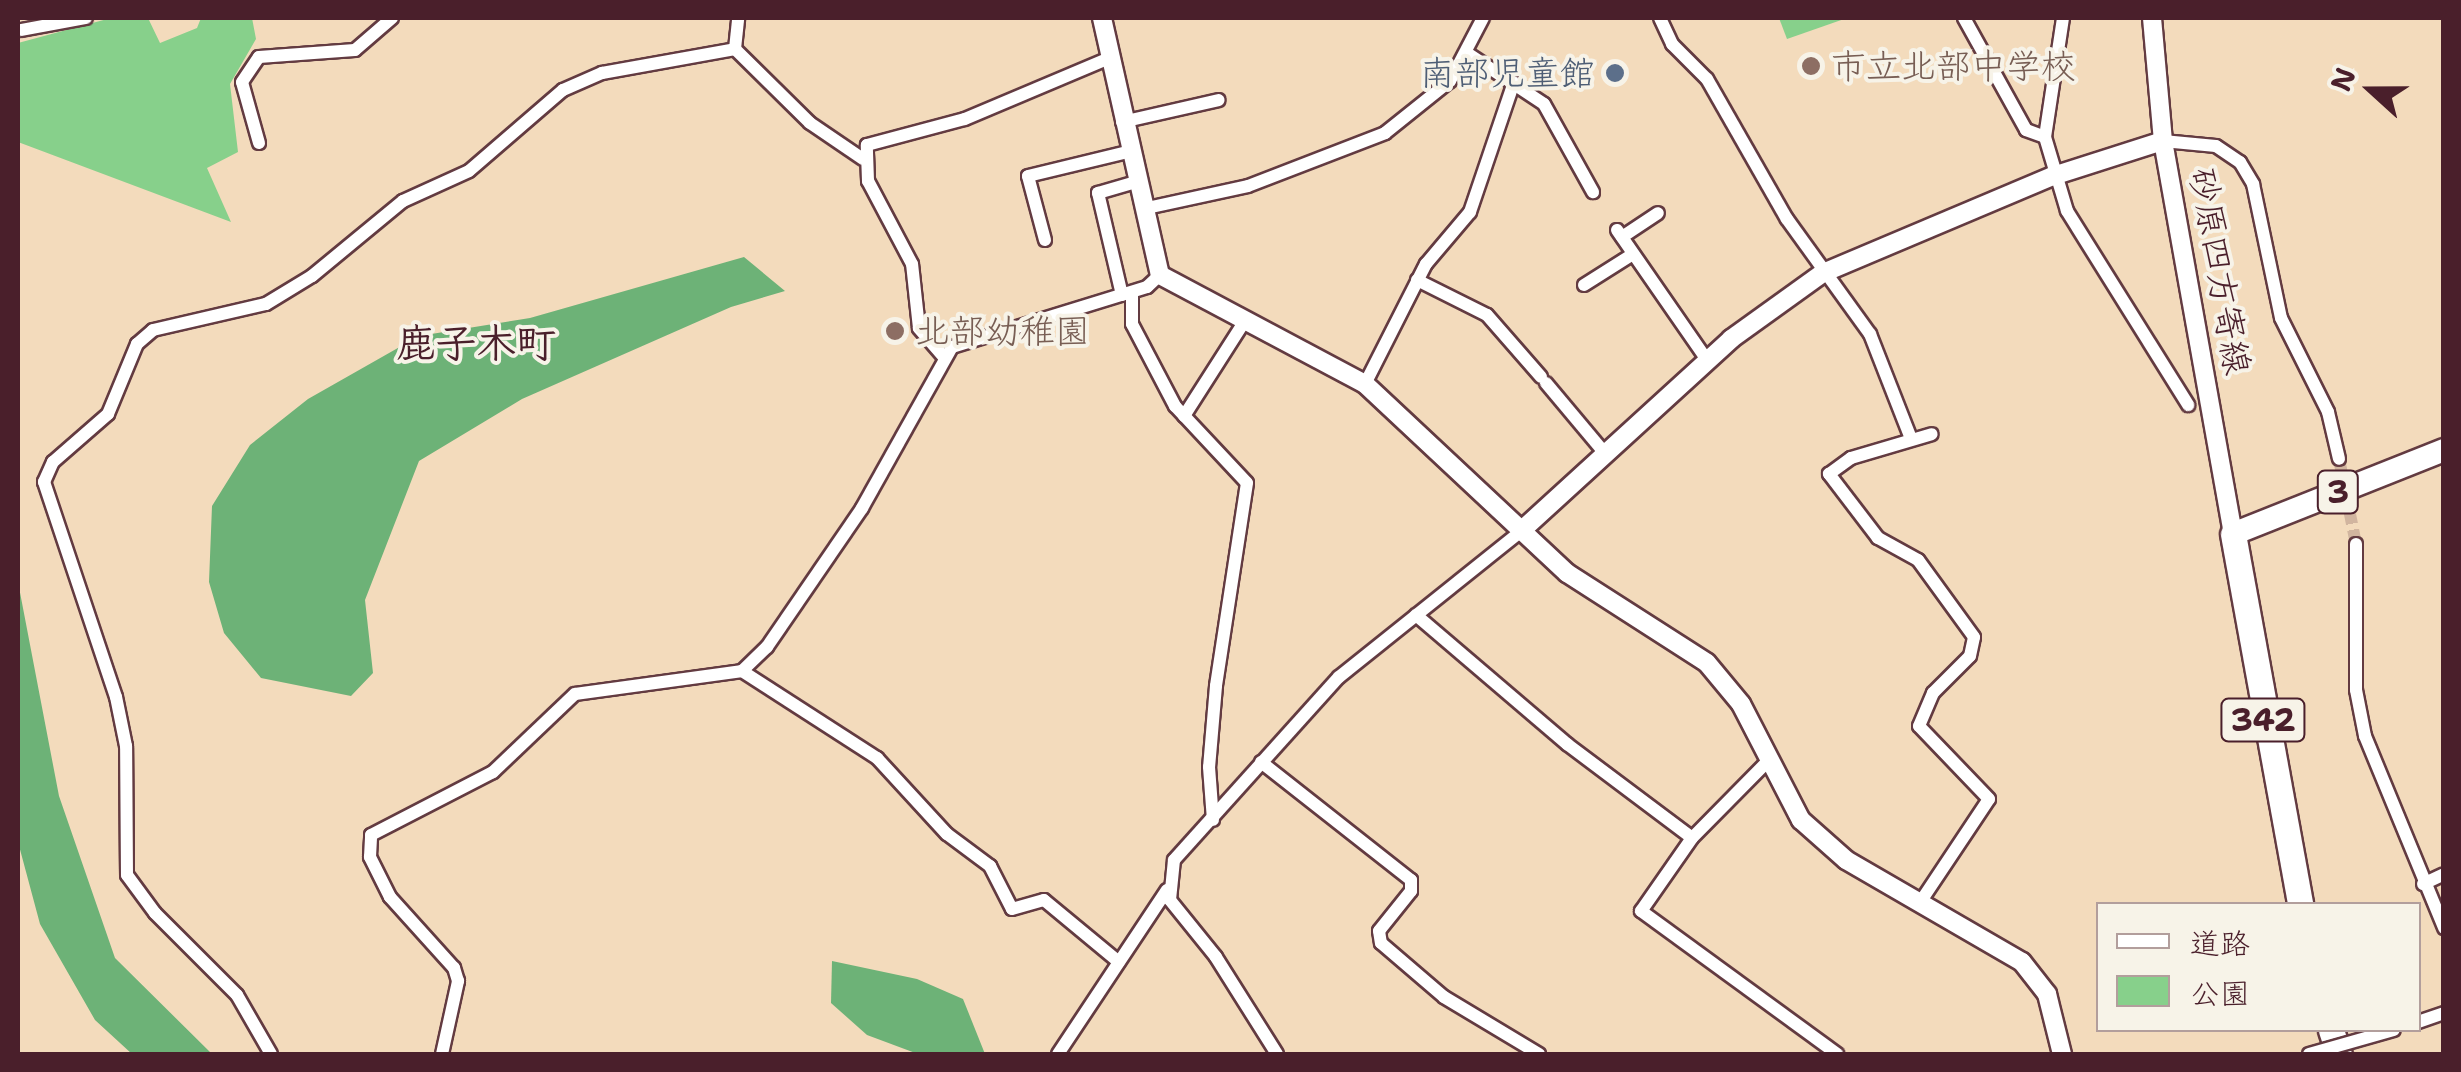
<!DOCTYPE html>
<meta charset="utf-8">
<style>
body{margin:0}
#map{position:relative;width:2461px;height:1072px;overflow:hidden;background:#f3dbbc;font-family:"Shantell Sans","Klee One",sans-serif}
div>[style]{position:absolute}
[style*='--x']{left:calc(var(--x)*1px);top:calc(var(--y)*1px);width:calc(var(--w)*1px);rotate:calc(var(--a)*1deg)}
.green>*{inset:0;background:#87d08b}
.forest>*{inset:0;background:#6db277}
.minor-tunnel>*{height:12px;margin-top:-6px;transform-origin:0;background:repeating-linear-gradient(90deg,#d1b59f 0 12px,transparent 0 18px)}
.roads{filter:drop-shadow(2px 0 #633b41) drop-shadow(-2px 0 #633b41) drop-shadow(0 2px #633b41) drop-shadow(0 -2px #633b41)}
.minor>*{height:12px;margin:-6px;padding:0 6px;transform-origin:6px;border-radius:6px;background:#fff}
.tertiary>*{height:18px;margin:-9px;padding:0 9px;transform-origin:9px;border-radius:9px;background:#fff}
.secondary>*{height:18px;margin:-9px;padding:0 9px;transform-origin:9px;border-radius:9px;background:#fff}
.trunk>*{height:22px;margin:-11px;padding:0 11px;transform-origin:11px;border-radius:11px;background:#fff}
.motorway>*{height:25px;margin:-12.5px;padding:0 12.5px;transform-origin:12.5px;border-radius:12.5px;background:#fff}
.bridges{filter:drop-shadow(2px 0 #633b41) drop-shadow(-2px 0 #633b41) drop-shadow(0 2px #633b41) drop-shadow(0 -2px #633b41)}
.minor-bridge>*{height:12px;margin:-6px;padding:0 6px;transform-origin:6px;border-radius:6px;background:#fff}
.dots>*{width:28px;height:28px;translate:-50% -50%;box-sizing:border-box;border:5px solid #f7f3e8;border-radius:50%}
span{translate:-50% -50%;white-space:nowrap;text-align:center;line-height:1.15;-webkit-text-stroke:8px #f7f3e8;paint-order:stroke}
.shield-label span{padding:2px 8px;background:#f7f3e8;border:2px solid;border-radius:8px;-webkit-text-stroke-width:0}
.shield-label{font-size:32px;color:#4a1f2b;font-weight:700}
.education-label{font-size:35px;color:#785e54}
.left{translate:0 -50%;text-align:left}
.service-label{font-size:35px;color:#4e5e75}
.right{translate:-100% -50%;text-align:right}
.street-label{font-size:35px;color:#4a1f2b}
.quarter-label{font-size:40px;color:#4a1f2b;font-weight:700}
.frame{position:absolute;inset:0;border:20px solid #4a1f2b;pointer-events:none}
.legend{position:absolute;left:2096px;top:902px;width:325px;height:130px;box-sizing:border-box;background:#f7f3e8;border:2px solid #b29e9c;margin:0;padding:12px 18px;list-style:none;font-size:30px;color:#4a1f2b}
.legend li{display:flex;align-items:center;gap:20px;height:50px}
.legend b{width:50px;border:2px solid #b29e9c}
.north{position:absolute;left:2321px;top:40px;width:100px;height:100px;-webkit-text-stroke:8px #f7f3e8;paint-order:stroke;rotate:291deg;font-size:28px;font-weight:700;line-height:40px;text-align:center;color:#4a1f2b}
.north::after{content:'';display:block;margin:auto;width:35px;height:45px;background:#4a1f2b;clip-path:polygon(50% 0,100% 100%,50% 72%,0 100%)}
</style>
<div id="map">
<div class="green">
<i style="clip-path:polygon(111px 18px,148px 18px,160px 43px,197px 28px,201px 18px,252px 18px,256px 39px,230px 84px,238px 152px,207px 168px,231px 222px,18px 142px,18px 43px)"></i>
<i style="clip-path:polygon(1779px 18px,1847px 18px,1787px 39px)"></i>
</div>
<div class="forest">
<i style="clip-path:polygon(744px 257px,785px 291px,731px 307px,522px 399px,419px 461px,365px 600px,373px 673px,351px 696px,261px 678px,224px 633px,209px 582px,212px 506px,250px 445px,308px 399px,419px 336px,530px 318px)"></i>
<i style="clip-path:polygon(18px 582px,59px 796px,115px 958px,212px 1054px,132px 1054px,95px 1020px,40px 924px,18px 842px)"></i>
<i style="clip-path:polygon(832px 961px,917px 979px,963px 999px,985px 1054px,918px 1054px,867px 1035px,831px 1003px)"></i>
</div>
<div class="minor-tunnel">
<i style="--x:2339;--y:459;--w:87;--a:78.7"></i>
</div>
<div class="roads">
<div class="minor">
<i style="--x:1660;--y:18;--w:29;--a:65"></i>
<i style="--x:1672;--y:44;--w:49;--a:45"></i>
<i style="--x:1707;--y:79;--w:161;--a:60.3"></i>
<i style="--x:1787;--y:219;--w:142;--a:54.2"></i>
<i style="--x:1870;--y:334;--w:110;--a:68.6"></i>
<i style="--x:1964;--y:18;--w:128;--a:61"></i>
<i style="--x:2026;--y:130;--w:20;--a:20"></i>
<i style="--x:2045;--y:137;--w:77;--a:73.4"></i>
<i style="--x:2067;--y:211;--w:229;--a:58"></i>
<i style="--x:21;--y:30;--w:66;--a:-10.5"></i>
<i style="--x:735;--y:49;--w:31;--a:-84"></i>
<i style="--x:1467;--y:53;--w:92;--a:33.5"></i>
<i style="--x:1544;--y:104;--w:101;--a:60.9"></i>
<i style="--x:1122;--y:122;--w:99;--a:-12.8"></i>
<i style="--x:2045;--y:137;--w:120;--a:-81.4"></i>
<i style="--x:2163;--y:141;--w:53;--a:5.4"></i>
<i style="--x:2216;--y:146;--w:29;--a:34"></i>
<i style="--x:2240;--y:162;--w:26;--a:59"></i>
<i style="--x:2253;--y:184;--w:137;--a:78.2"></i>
<i style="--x:2281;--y:318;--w:105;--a:63.4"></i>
<i style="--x:2328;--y:412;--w:48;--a:76.8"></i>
<i style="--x:259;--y:143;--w:63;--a:-105.6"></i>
<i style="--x:242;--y:82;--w:30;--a:-56"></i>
<i style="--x:259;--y:57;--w:96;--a:-4.2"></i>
<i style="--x:355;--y:50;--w:49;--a:-40.9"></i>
<i style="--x:1147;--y:208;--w:103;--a:-12.3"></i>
<i style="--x:1248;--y:186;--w:147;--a:-21.1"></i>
<i style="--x:1385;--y:133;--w:83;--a:-38.7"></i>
<i style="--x:1450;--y:81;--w:71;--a:-62.4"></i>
<i style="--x:1617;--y:230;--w:158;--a:55.3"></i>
<i style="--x:1622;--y:237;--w:43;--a:-33.7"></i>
<i style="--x:1045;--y:240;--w:66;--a:-104.9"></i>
<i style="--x:1028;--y:176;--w:106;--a:-13.6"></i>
<i style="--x:1417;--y:280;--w:78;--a:26.6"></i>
<i style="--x:1487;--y:315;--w:82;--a:48.9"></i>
<i style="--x:1584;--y:285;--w:58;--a:-32.3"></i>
<i style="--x:1132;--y:293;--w:31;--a:90"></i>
<i style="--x:1132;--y:324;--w:93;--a:62.3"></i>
<i style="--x:1175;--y:406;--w:105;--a:46.9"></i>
<i style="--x:1247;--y:483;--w:205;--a:98.7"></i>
<i style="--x:1216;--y:686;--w:81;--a:94.9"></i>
<i style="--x:1209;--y:767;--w:53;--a:85.7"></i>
<i style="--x:1122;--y:295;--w:105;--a:-103.2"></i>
<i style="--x:1098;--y:193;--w:43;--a:-16.3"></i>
<i style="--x:943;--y:356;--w:37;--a:-131"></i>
<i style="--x:919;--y:328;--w:64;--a:-96.2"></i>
<i style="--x:912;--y:264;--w:94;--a:-117.9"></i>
<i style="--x:868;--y:181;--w:36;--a:-92"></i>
<i style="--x:867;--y:145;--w:101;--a:-14.9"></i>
<i style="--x:965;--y:119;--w:154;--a:-22.9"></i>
<i style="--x:1546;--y:383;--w:90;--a:50"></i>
<i style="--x:1365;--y:384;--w:135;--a:-63.1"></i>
<i style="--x:1426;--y:264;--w:68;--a:-49.8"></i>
<i style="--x:1470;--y:212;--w:137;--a:-71.3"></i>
<i style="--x:1184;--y:416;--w:115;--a:-57.4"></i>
<i style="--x:2356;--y:544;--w:146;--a:90"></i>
<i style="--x:2356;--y:690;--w:47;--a:78.9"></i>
<i style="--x:2365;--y:736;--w:208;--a:67.6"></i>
<i style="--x:1416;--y:615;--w:199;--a:40.5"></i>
<i style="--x:1567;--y:744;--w:156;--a:36.9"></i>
<i style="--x:742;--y:671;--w:161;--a:32.8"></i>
<i style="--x:877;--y:758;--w:103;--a:47.4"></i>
<i style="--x:947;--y:834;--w:54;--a:36.7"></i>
<i style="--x:990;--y:866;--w:48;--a:62.9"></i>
<i style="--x:1012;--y:909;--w:33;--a:-16"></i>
<i style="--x:1044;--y:900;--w:97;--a:39.6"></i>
<i style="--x:1768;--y:761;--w:108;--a:134.6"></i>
<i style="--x:1692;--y:838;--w:89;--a:124.9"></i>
<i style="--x:1641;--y:911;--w:243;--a:36.1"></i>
<i style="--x:1261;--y:762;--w:191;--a:38.2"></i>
<i style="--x:1411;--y:880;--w:11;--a:90"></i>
<i style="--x:1411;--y:891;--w:51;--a:128.7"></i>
<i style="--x:1379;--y:931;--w:12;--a:81"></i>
<i style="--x:1381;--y:943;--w:83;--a:40.6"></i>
<i style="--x:1444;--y:997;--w:111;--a:31"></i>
<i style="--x:2423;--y:884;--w:23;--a:-25"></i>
<i style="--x:1919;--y:904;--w:126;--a:-56.3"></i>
<i style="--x:1989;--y:799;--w:101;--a:-133.8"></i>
<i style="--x:1919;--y:726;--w:36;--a:-67"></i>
<i style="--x:1933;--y:693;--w:52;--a:-45"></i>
<i style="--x:1970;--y:656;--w:19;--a:-78"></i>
<i style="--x:1974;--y:637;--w:95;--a:-126"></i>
<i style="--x:1918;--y:560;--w:46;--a:-151.2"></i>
<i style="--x:1878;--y:538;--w:81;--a:-127.4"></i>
<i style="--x:1829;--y:474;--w:27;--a:-36"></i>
<i style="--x:1851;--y:458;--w:84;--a:-16.5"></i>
<i style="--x:2418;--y:1022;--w:28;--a:-19"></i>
<i style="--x:271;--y:1054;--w:68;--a:-120"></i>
<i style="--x:237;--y:995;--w:116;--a:-135"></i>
<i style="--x:155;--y:913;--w:47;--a:-126.4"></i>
<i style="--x:127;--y:875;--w:129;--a:-90.4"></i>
<i style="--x:126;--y:746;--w:50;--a:-101.5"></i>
<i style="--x:116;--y:697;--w:227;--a:-108.5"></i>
<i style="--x:44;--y:482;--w:22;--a:-66"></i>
<i style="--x:53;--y:462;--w:73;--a:-41.1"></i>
<i style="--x:108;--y:414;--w:76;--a:-67.5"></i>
<i style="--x:137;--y:344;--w:21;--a:-41"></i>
<i style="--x:153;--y:330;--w:116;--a:-13"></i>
<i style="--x:266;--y:304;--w:54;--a:-31.3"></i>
<i style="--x:312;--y:276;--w:118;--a:-39.5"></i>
<i style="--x:403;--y:201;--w:72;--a:-24.4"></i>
<i style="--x:469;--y:171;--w:124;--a:-40.8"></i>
<i style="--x:563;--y:90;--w:43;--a:-23.6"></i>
<i style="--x:602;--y:73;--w:135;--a:-10.2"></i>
<i style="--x:735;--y:49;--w:105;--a:44.6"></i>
<i style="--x:810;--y:123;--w:64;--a:34.2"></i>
<i style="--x:442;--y:1054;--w:75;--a:-77.6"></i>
<i style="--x:458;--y:981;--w:14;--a:-107"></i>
<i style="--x:454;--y:968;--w:96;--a:-132"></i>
<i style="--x:390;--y:897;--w:45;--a:-116.6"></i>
<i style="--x:370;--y:857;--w:22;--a:-87"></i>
<i style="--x:371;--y:835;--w:137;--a:-27.3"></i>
<i style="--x:493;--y:772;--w:113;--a:-43.6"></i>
<i style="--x:575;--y:694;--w:169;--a:-7.8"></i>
<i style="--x:742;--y:671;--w:35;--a:-44"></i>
<i style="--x:767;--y:647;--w:168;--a:-55.6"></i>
<i style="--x:862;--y:508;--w:184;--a:-60.8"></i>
<i style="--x:952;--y:347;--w:204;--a:-17.1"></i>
<i style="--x:1147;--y:287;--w:18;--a:-43"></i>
<i style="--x:1058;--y:1054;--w:197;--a:-56.4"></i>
<i style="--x:1277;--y:1054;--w:115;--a:-122.2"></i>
<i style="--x:1216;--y:957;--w:73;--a:-128.9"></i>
<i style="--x:1170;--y:900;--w:40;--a:-84.3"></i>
<i style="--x:1174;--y:860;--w:246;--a:-48"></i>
<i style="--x:1339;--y:677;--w:233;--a:-38.7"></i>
</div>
<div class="tertiary">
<i style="--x:1102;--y:18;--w:263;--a:77.3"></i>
<i style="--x:1160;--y:275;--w:232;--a:28"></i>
<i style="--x:1365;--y:384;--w:277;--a:43.1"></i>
<i style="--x:1567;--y:573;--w:166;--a:32.7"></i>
<i style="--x:1707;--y:663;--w:53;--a:50.3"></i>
<i style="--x:1741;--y:704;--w:131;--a:62.7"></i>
<i style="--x:1801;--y:820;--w:60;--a:41.6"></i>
<i style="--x:1846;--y:860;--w:203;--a:30.1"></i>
<i style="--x:2022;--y:962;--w:41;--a:52"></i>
<i style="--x:2047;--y:994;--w:62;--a:76"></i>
<i style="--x:1521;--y:531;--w:285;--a:-42.4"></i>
<i style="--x:1731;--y:339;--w:113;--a:-35.7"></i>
<i style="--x:1823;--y:273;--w:250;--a:-22.9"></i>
<i style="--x:2053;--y:176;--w:115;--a:-17.7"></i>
</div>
<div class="secondary">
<i style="--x:2152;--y:18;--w:123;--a:84.9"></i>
<i style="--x:2163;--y:141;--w:399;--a:79.9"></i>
</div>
<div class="trunk">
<i style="--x:2233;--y:534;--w:227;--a:-21.7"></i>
</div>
<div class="motorway">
<i style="--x:2233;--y:534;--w:376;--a:79.7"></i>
<i style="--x:2331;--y:1030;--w:25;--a:72"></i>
</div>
</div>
<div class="bridges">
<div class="minor-bridge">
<i style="--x:2309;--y:1054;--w:88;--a:-15.8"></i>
</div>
</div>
<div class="dots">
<i style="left:1811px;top:66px;background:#8d6e63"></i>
<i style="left:1615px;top:73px;background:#5c6f8a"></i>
<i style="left:895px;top:331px;background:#8d6e63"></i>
</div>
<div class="shield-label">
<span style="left:2338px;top:492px">3</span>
<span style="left:2263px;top:720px">342</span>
</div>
<div class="education-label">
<span class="left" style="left:1831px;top:66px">市立北部中学校</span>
<span class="left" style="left:915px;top:331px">北部幼稚園</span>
</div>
<div class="service-label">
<span class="right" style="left:1595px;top:73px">南部児童館</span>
</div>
<div class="street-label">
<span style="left:2220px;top:271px;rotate:80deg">砂原四方寄線</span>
</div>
<div class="quarter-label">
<span style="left:476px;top:343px">鹿子木町</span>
</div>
<div class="frame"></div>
<ul class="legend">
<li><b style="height:12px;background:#fff"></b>道路</li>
<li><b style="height:28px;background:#87d08b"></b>公園</li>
</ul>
<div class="north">N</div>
</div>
